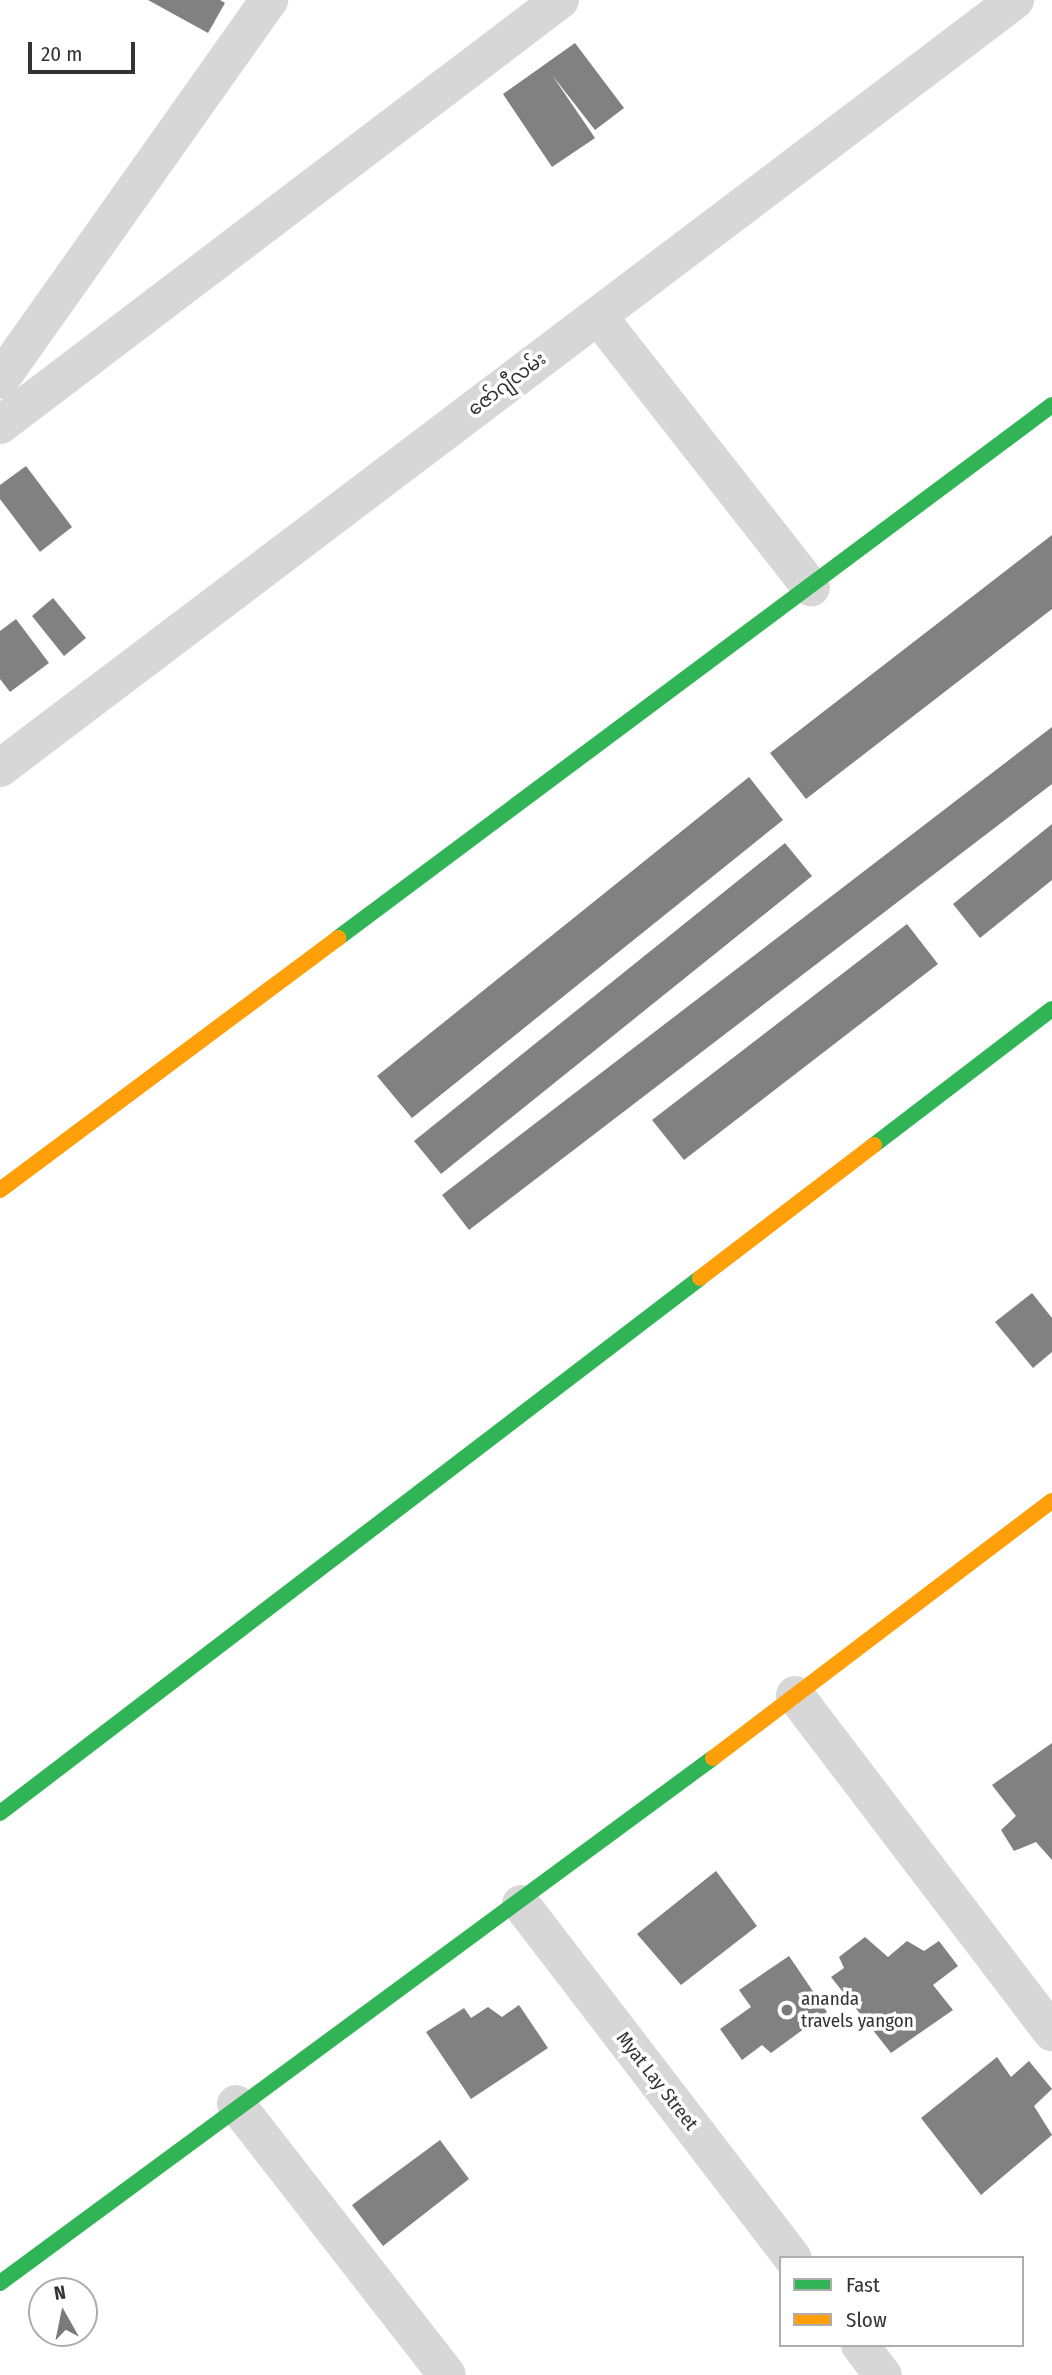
<!DOCTYPE html>
<meta charset="utf-8">
<style>
body{margin:0}
#map{position:relative;width:1052px;height:2375px;overflow:hidden;background:#fff;font-family:"Fira Sans Condensed","Noto Sans Myanmar",sans-serif}
div>[style]{position:absolute}
[style*='--x']{left:calc(var(--x)*1px);top:calc(var(--y)*1px);width:calc(var(--w)*1px);rotate:calc(var(--a)*1deg)}
.building>*{inset:0;background:#818181}
.street>*{height:38px;margin:-19px;padding:0 19px;transform-origin:19px;border-radius:19px;background:#d7d7d7}
.fast>*{height:16px;margin:-8px;padding:0 8px;transform-origin:8px;border-radius:8px;background:#30b455}
.slow>*{height:16px;margin:-8px;padding:0 8px;transform-origin:8px;border-radius:8px;background:#ff9f0a}
.dots>*{width:19px;height:19px;translate:-50% -50%;box-sizing:border-box;border:4px solid #fff;border-radius:50%}
span{translate:-50% -50%;white-space:nowrap;text-align:center;line-height:1.15;-webkit-text-stroke:7px #fff;paint-order:stroke}
.street-label{font-size:19px;color:#333}
.poi-label{font-size:19px;color:#333}
.left{translate:0 -50%;text-align:left}
.legend{position:absolute;left:779px;top:2256px;width:245px;height:91px;box-sizing:border-box;background:#fff;border:2px solid #adadad;margin:0;padding:9px 12px;list-style:none;font-size:21px;color:#333}
.legend li{display:flex;align-items:center;gap:14px;height:35px}
.legend b{width:35px;border:2px solid #adadad}
.north{position:absolute;left:28px;top:2277px;width:70px;height:70px;box-sizing:border-box;background:#fff;border:2px solid #adadad;border-radius:50%;rotate:351deg;font-size:19px;font-weight:700;line-height:28px;text-align:center;color:#333}
.north::after{content:'';display:block;margin:auto;width:24px;height:32px;background:#7a7a7a;clip-path:polygon(50% 0,100% 100%,50% 72%,0 100%)}
.scale{position:absolute;left:28px;top:42px;width:107px;height:32px;box-sizing:border-box;border:4px solid #333;border-top:0;padding-left:9px;font-size:21px;line-height:24px;white-space:nowrap;color:#333;-webkit-text-stroke:5px #fff;paint-order:stroke}
</style>
<div id="map">
<div class="building">
<i style="clip-path:polygon(148px 0,220px 0,225px 3px,208px 33px)"></i>
<i style="clip-path:polygon(575px 43px,624px 108px,595px 130px,552px 75px,595px 138px,552px 167px,503px 94px)"></i>
<i style="clip-path:polygon(26px 466px,72px 527px,40px 552px,0 499px,0 485px)"></i>
<i style="clip-path:polygon(1052px 535px,1052px 609px,806px 799px,770px 753px)"></i>
<i style="clip-path:polygon(53px 598px,86px 638px,64px 656px,32px 616px)"></i>
<i style="clip-path:polygon(16px 619px,49px 663px,10px 692px,0 679px,0 631px)"></i>
<i style="clip-path:polygon(1052px 727px,1052px 784px,469px 1230px,442px 1195px)"></i>
<i style="clip-path:polygon(749px 777px,783px 820px,412px 1118px,377px 1076px)"></i>
<i style="clip-path:polygon(1052px 824px,1052px 880px,980px 938px,953px 904px)"></i>
<i style="clip-path:polygon(785px 843px,812px 876px,441px 1174px,414px 1141px)"></i>
<i style="clip-path:polygon(907px 924px,938px 964px,684px 1160px,652px 1120px)"></i>
<i style="clip-path:polygon(1032px 1293px,1052px 1318px,1052px 1352px,1033px 1368px,995px 1322px)"></i>
<i style="clip-path:polygon(1052px 1743px,1052px 1860px,1036px 1842px,1014px 1851px,1001px 1830px,1016px 1816px,992px 1785px)"></i>
<i style="clip-path:polygon(716px 1871px,757px 1926px,681px 1985px,637px 1934px)"></i>
<i style="clip-path:polygon(865px 1937px,888px 1957px,907px 1941px,924px 1951px,939px 1941px,958px 1966px,933px 1985px,953px 2010px,891px 2053px,831px 1977px,844px 1968px,839px 1957px)"></i>
<i style="clip-path:polygon(789px 1956px,827px 2012px,771px 2053px,762px 2045px,742px 2060px,720px 2029px,751px 2007px,739px 1990px)"></i>
<i style="clip-path:polygon(519px 2005px,548px 2048px,471px 2099px,426px 2032px,464px 2008px,471px 2018px,488px 2007px,502px 2017px)"></i>
<i style="clip-path:polygon(997px 2057px,1011px 2077px,1029px 2061px,1052px 2089px,1034px 2106px,1052px 2135px,981px 2195px,921px 2118px)"></i>
<i style="clip-path:polygon(440px 2140px,469px 2179px,383px 2246px,352px 2205px)"></i>
</div>
<div class="street">
<i style="--x:598;--y:316;--w:345;--a:51.9"></i>
<i style="--x:0;--y:380;--w:466;--a:-54.7"></i>
<i style="--x:0;--y:425;--w:703;--a:-37.2"></i>
<i style="--x:0;--y:768;--w:1273;--a:-37.11"></i>
<i style="--x:795;--y:1695;--w:424;--a:52.7"></i>
<i style="--x:521;--y:1904;--w:446;--a:52.5"></i>
<i style="--x:236;--y:2104;--w:343;--a:52.1"></i>
<i style="--x:860;--y:2345;--w:38;--a:53"></i>
</div>
<div class="fast">
<i style="--x:338;--y:938;--w:891;--a:-36.74"></i>
<i style="--x:874;--y:1145;--w:224;--a:-37.4"></i>
<i style="--x:0;--y:1813;--w:881;--a:-37.39"></i>
<i style="--x:0;--y:2283;--w:885;--a:-36.37"></i>
</div>
<div class="slow">
<i style="--x:0;--y:1190;--w:422;--a:-36.7"></i>
<i style="--x:700;--y:1278;--w:219;--a:-37.4"></i>
<i style="--x:713;--y:1758;--w:425;--a:-37.2"></i>
</div>
<div class="dots">
<i style="left:787px;top:2010px;background:#7a7a7a"></i>
</div>
<div class="street-label">
<span style="left:507px;top:384px;rotate:-37deg">ဇော်ဂျီလမ်း</span>
<span style="left:657px;top:2081px;rotate:52deg">Myat Lay Street</span>
</div>
<div class="poi-label">
<span class="left" style="left:801px;top:2010px">ananda<br>travels yangon</span>
</div>
<ul class="legend">
<li><b style="height:9px;background:#30b455"></b>Fast</li>
<li><b style="height:9px;background:#ff9f0a"></b>Slow</li>
</ul>
<div class="north">N</div>
<div class="scale">20 m</div>
</div>
